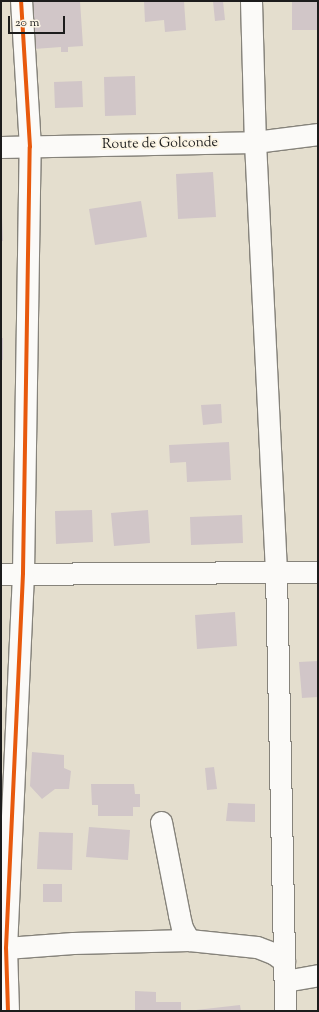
<!DOCTYPE html>
<style>
body{margin:0}
#map{position:relative;width:319px;height:1012px;overflow:hidden;background:#e4dece;font-family:"Sorts Mill Goudy",serif}
div>[style]{position:absolute}
[style*='--x']{left:calc(var(--x)*1px);top:calc(var(--y)*1px);width:calc(var(--w)*1px);rotate:calc(var(--a)*1deg)}
.building>*{inset:0;background:#d1c6c8}
.roads{filter:drop-shadow(1px 0 #86837b) drop-shadow(-1px 0 #86837b) drop-shadow(0 1px #86837b) drop-shadow(0 -1px #86837b)}
.minor>*{height:21px;margin:-10.5px;padding:0 10.5px;transform-origin:10.5px;border-radius:10.5px;background:#fbfaf8}
.cycleway>*{height:4px;margin:-2px;padding:0 2px;transform-origin:2px;border-radius:2px;background:#e8590c}
span{translate:-50% -50%;white-space:nowrap;text-align:center;line-height:1.15;-webkit-text-stroke:4px #fcf5e5;paint-order:stroke}
.street-label{font-size:14px;color:#1c1c1c}
.frame{position:absolute;inset:0;border:2px solid #1c1c1c;pointer-events:none}
.scale{position:absolute;left:8px;top:16px;width:57px;height:18px;box-sizing:border-box;border:2px solid #1c1c1c;border-top:0;padding-left:5px;font-size:12px;line-height:14px;white-space:nowrap;color:#1c1c1c;-webkit-text-stroke:3px #fcf5e5;paint-order:stroke}
</style>
<div id="map">
<div class="building">
<i style="clip-path:polygon(30px 1px,80px 1px,83px 46px,68px 47px,68px 52px,61px 52px,61px 47px,34px 49px)"></i>
<i style="clip-path:polygon(144px 1px,184px 1px,186px 30px,165px 32px,164px 20px,145px 22px)"></i>
<i style="clip-path:polygon(213px 1px,223px 1px,225px 20px,215px 21px)"></i>
<i style="clip-path:polygon(292px 1px,318px 1px,318px 30px,292px 30px)"></i>
<i style="clip-path:polygon(135px 76px,136px 115px,105px 116px,104px 77px)"></i>
<i style="clip-path:polygon(82px 81px,83px 107px,55px 108px,54px 82px)"></i>
<i style="clip-path:polygon(213px 172px,216px 217px,178px 219px,176px 174px)"></i>
<i style="clip-path:polygon(141px 201px,147px 237px,95px 245px,89px 209px)"></i>
<i style="clip-path:polygon(1px 216px,2px 216px,3px 241px,1px 241px)"></i>
<i style="clip-path:polygon(1px 338px,3px 338px,3px 360px,1px 360px)"></i>
<i style="clip-path:polygon(221px 404px,222px 423px,203px 425px,201px 405px)"></i>
<i style="clip-path:polygon(229px 442px,231px 480px,187px 482px,186px 462px,170px 463px,169px 445px)"></i>
<i style="clip-path:polygon(92px 510px,93px 542px,56px 544px,55px 511px)"></i>
<i style="clip-path:polygon(148px 510px,150px 543px,114px 546px,111px 513px)"></i>
<i style="clip-path:polygon(242px 515px,243px 543px,191px 545px,190px 517px)"></i>
<i style="clip-path:polygon(235px 612px,237px 646px,197px 649px,195px 615px)"></i>
<i style="clip-path:polygon(318px 661px,318px 697px,302px 698px,299px 662px)"></i>
<i style="clip-path:polygon(32px 752px,64px 755px,64px 768px,71px 771px,69px 789px,55px 789px,42px 799px,30px 786px)"></i>
<i style="clip-path:polygon(214px 767px,217px 789px,207px 790px,205px 768px)"></i>
<i style="clip-path:polygon(91px 784px,134px 784px,135px 794px,140px 794px,140px 807px,133px 807px,133px 816px,98px 816px,98px 805px,92px 805px)"></i>
<i style="clip-path:polygon(228px 803px,255px 804px,255px 822px,226px 821px)"></i>
<i style="clip-path:polygon(89px 827px,130px 830px,128px 860px,86px 857px)"></i>
<i style="clip-path:polygon(39px 832px,73px 833px,72px 870px,37px 869px)"></i>
<i style="clip-path:polygon(43px 884px,62px 884px,62px 902px,43px 902px)"></i>
<i style="clip-path:polygon(135px 991px,156px 992px,156px 1002px,181px 1002px,181px 1011px,135px 1011px)"></i>
<i style="clip-path:polygon(240px 1005px,241px 1011px,196px 1011px,196px 1010px)"></i>
</div>
<div class="roads">
<div class="minor">
<i style="--x:251;--y:1;--w:141;--a:88.4"></i>
<i style="--x:255;--y:142;--w:432;--a:87.2"></i>
<i style="--x:276;--y:573;--w:438;--a:88.8"></i>
<i style="--x:1;--y:147;--w:254;--a:-1.1"></i>
<i style="--x:255;--y:142;--w:64;--a:-7.2"></i>
<i style="--x:1;--y:574;--w:317;--a:-0.4"></i>
<i style="--x:161;--y:822;--w:95;--a:79"></i>
<i style="--x:179;--y:915;--w:13;--a:77"></i>
<i style="--x:182;--y:928;--w:14;--a:60"></i>
<i style="--x:6;--y:948;--w:67;--a:-4.3"></i>
<i style="--x:73;--y:943;--w:116;--a:-1.5"></i>
<i style="--x:189;--y:940;--w:68;--a:5.9"></i>
<i style="--x:257;--y:947;--w:17;--a:21"></i>
<i style="--x:273;--y:953;--w:14;--a:36"></i>
<i style="--x:285;--y:981;--w:34;--a:-10"></i>
<i style="--x:8;--y:1011;--w:63;--a:-91.8"></i>
<i style="--x:6;--y:948;--w:375;--a:-87.4"></i>
<i style="--x:23;--y:573;--w:426;--a:-89.1"></i>
<i style="--x:30;--y:147;--w:146;--a:-93.5"></i>
</div>
</div>
<div class="cycleway">
<i style="--x:8;--y:1011;--w:63;--a:-91.8"></i>
<i style="--x:6;--y:948;--w:375;--a:-87.4"></i>
<i style="--x:23;--y:573;--w:426;--a:-89.1"></i>
<i style="--x:30;--y:147;--w:146;--a:-93.5"></i>
</div>
<div class="street-label">
<span style="left:160px;top:144px;rotate:-1deg">Route de Golconde</span>
</div>
<div class="frame"></div>
<div class="scale">20 m</div>
</div>
